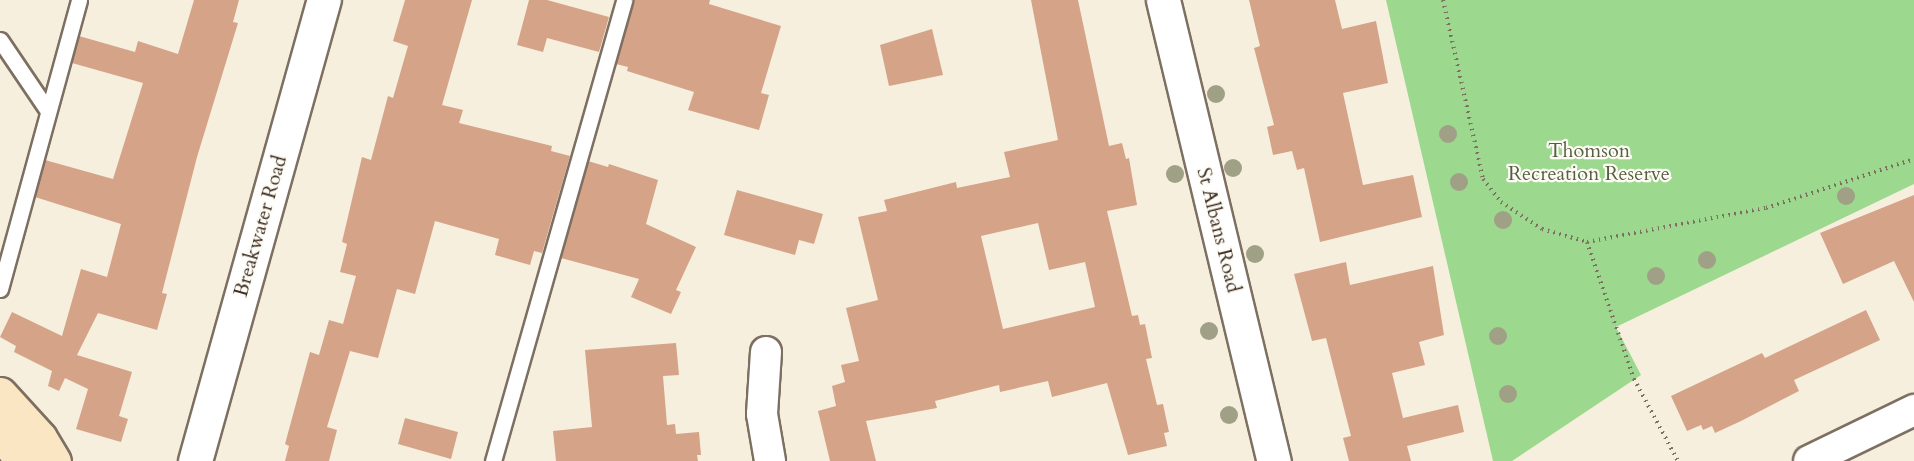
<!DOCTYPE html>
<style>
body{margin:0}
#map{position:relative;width:1914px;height:461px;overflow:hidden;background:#f7efde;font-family:Cardo,serif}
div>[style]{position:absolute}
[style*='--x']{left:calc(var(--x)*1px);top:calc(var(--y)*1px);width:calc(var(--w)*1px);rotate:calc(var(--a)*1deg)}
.green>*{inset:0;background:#9cd98e}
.building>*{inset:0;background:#d5a387}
.path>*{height:4px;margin-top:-2px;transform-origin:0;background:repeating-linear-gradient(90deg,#7d6f61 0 1.5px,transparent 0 6px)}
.roads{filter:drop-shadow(2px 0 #7d6f61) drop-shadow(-2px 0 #7d6f61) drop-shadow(0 2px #7d6f61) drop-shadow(0 -2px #7d6f61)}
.service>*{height:15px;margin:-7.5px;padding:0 7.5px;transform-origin:7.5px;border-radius:7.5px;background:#fff}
.minor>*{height:30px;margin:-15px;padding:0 15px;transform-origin:15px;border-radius:15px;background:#fff}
.tertiary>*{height:33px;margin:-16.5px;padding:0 16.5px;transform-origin:16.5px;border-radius:16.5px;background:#fff}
.secondary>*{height:33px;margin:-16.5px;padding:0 16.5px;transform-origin:16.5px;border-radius:16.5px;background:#fbe6c4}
.trees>*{width:18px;height:18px;margin:-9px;border-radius:50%;background:#a0a087}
span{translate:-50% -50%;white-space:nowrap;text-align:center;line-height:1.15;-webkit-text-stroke:4.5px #fdfcf7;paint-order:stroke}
.park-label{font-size:20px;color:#585f40}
.street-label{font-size:20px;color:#3b2a1e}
</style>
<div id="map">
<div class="green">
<i style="clip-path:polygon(1386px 0,1914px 0,1914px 184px,1616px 327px,1641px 375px,1512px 461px,1493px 461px)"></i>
</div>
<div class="building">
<i style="clip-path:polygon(194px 0,239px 0,233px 22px,238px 23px,197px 157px,162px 293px,167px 294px,157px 330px,98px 313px,77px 355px,132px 372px,119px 416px,128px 419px,121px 442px,76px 429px,88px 389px,65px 378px,59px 391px,48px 386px,52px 371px,14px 352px,16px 346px,0 337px,12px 312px,62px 336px,81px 269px,107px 277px,121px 224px,35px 197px,45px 160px,113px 179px,143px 83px,72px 63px,79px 36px,135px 52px,138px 41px,178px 54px)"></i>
<i style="clip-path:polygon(405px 0,472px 0,442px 105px,463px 110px,459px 123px,552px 146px,551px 151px,570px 156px,542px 253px,534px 251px,530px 265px,495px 255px,499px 239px,435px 221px,415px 294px,397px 289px,378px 358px,350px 351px,327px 427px,337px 430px,329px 461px,285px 461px,289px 446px,285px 444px,310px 352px,319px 355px,329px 320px,343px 324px,356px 276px,340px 272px,347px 244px,342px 242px,362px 157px,371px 160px,388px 96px,393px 98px,408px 46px,393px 41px)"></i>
<i style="clip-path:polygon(529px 0,547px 0,609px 17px,599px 52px,547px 38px,543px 52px,517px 45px)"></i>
<i style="clip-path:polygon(633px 0,710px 0,709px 4px,781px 26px,761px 93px,769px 95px,759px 130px,688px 110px,694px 92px,627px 71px,628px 67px,616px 64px)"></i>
<i style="clip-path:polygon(evenodd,1031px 0,1078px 0,1109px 146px,1122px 143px,1126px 159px,1129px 158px,1137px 205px,1107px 211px,1132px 316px,1138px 315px,1140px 325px,1145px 324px,1152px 358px,1146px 359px,1157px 405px,1163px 404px,1169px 432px,1164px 433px,1167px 446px,1128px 455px,1107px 383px,1052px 397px,1048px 381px,1000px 392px,999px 385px,935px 401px,937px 408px,866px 421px,876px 461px,830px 461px,818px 411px,836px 406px,832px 386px,845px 382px,841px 365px,859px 361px,846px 308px,878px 300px,858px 217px,887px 211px,884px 200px,956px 182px,957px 188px,1010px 177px,1004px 152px,1058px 140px,1031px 0,1038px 223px,1049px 270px,1085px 262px,1095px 307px,1003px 329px,981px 236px,1038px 223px)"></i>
<i style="clip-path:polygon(1249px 0,1335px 0,1342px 29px,1376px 21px,1388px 83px,1343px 93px,1363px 185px,1413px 175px,1422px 217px,1320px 242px,1304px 168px,1297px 170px,1292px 151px,1273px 155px,1267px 127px,1274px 125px,1254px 48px,1260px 46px)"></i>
<i style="clip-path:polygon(932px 29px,943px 75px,889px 86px,880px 45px)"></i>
<i style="clip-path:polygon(588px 161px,608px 167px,609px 164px,658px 180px,646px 224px,696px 247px,676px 290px,681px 292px,671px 314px,631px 297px,639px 279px,561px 258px)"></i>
<i style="clip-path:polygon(737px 190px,823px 214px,814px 244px,799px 240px,795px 255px,724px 235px)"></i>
<i style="clip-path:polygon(1914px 195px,1914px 302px,1894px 261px,1843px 284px,1820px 233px)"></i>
<i style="clip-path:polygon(1346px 262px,1350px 285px,1433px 266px,1444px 335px,1419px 342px,1425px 365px,1392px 373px,1403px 418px,1458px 405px,1464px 432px,1407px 446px,1411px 461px,1349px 461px,1343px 438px,1351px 436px,1326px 338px,1312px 341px,1294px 274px)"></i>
<i style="clip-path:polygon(1866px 310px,1880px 340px,1794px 380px,1799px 391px,1741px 421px,1715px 433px,1712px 426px,1703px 430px,1701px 425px,1687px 431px,1671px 396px,1762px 353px,1765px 358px)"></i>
<i style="clip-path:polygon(676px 343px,679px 375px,663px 376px,667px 425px,675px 424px,676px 434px,699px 432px,701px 455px,697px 455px,698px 461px,556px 461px,553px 431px,592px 427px,585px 350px)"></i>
<i style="clip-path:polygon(405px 418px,458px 432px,451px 459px,398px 444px)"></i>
</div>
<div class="path">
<i style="--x:1443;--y:0;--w:183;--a:77.4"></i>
<i style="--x:1483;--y:179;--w:29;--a:52"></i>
<i style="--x:1501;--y:202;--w:49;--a:33.4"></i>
<i style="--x:1542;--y:229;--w:47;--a:16.1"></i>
<i style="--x:1587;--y:242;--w:145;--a:71.1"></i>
<i style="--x:1634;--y:379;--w:93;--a:61.8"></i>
<i style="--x:1587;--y:242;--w:182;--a:-10.8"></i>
<i style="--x:1766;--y:208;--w:156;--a:-18.3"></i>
</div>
<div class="roads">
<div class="service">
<i style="--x:0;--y:40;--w:86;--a:55.9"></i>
<i style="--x:0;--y:289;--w:300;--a:-74.7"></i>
<i style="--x:493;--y:461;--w:479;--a:-74.1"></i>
</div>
<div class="minor">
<i style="--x:766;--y:352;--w:62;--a:93.7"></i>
<i style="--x:762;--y:414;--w:48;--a:80.3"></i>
<i style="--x:1809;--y:461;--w:117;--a:-25.9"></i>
</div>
<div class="tertiary">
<i style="--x:1163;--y:0;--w:474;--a:76.5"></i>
<i style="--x:195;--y:461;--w:479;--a:-74.4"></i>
</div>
<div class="secondary">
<i style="--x:0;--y:394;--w:59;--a:47.7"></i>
<i style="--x:40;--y:438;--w:27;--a:59"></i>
<i style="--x:0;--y:430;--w:38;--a:55"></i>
</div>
</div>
<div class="trees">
<i style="left:1216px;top:94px"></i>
<i style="left:1448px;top:134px"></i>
<i style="left:1233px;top:168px"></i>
<i style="left:1175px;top:174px"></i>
<i style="left:1459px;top:182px"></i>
<i style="left:1846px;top:196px"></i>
<i style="left:1503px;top:220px"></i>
<i style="left:1255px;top:254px"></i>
<i style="left:1707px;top:260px"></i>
<i style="left:1656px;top:276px"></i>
<i style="left:1209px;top:331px"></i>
<i style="left:1498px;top:336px"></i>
<i style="left:1508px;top:394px"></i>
<i style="left:1229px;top:415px"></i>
</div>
<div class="park-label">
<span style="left:1589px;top:162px">Thomson<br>Recreation Reserve</span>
</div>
<div class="street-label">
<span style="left:260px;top:226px;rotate:-74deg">Breakwater Road</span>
<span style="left:1219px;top:230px;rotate:76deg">St Albans Road</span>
</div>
</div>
